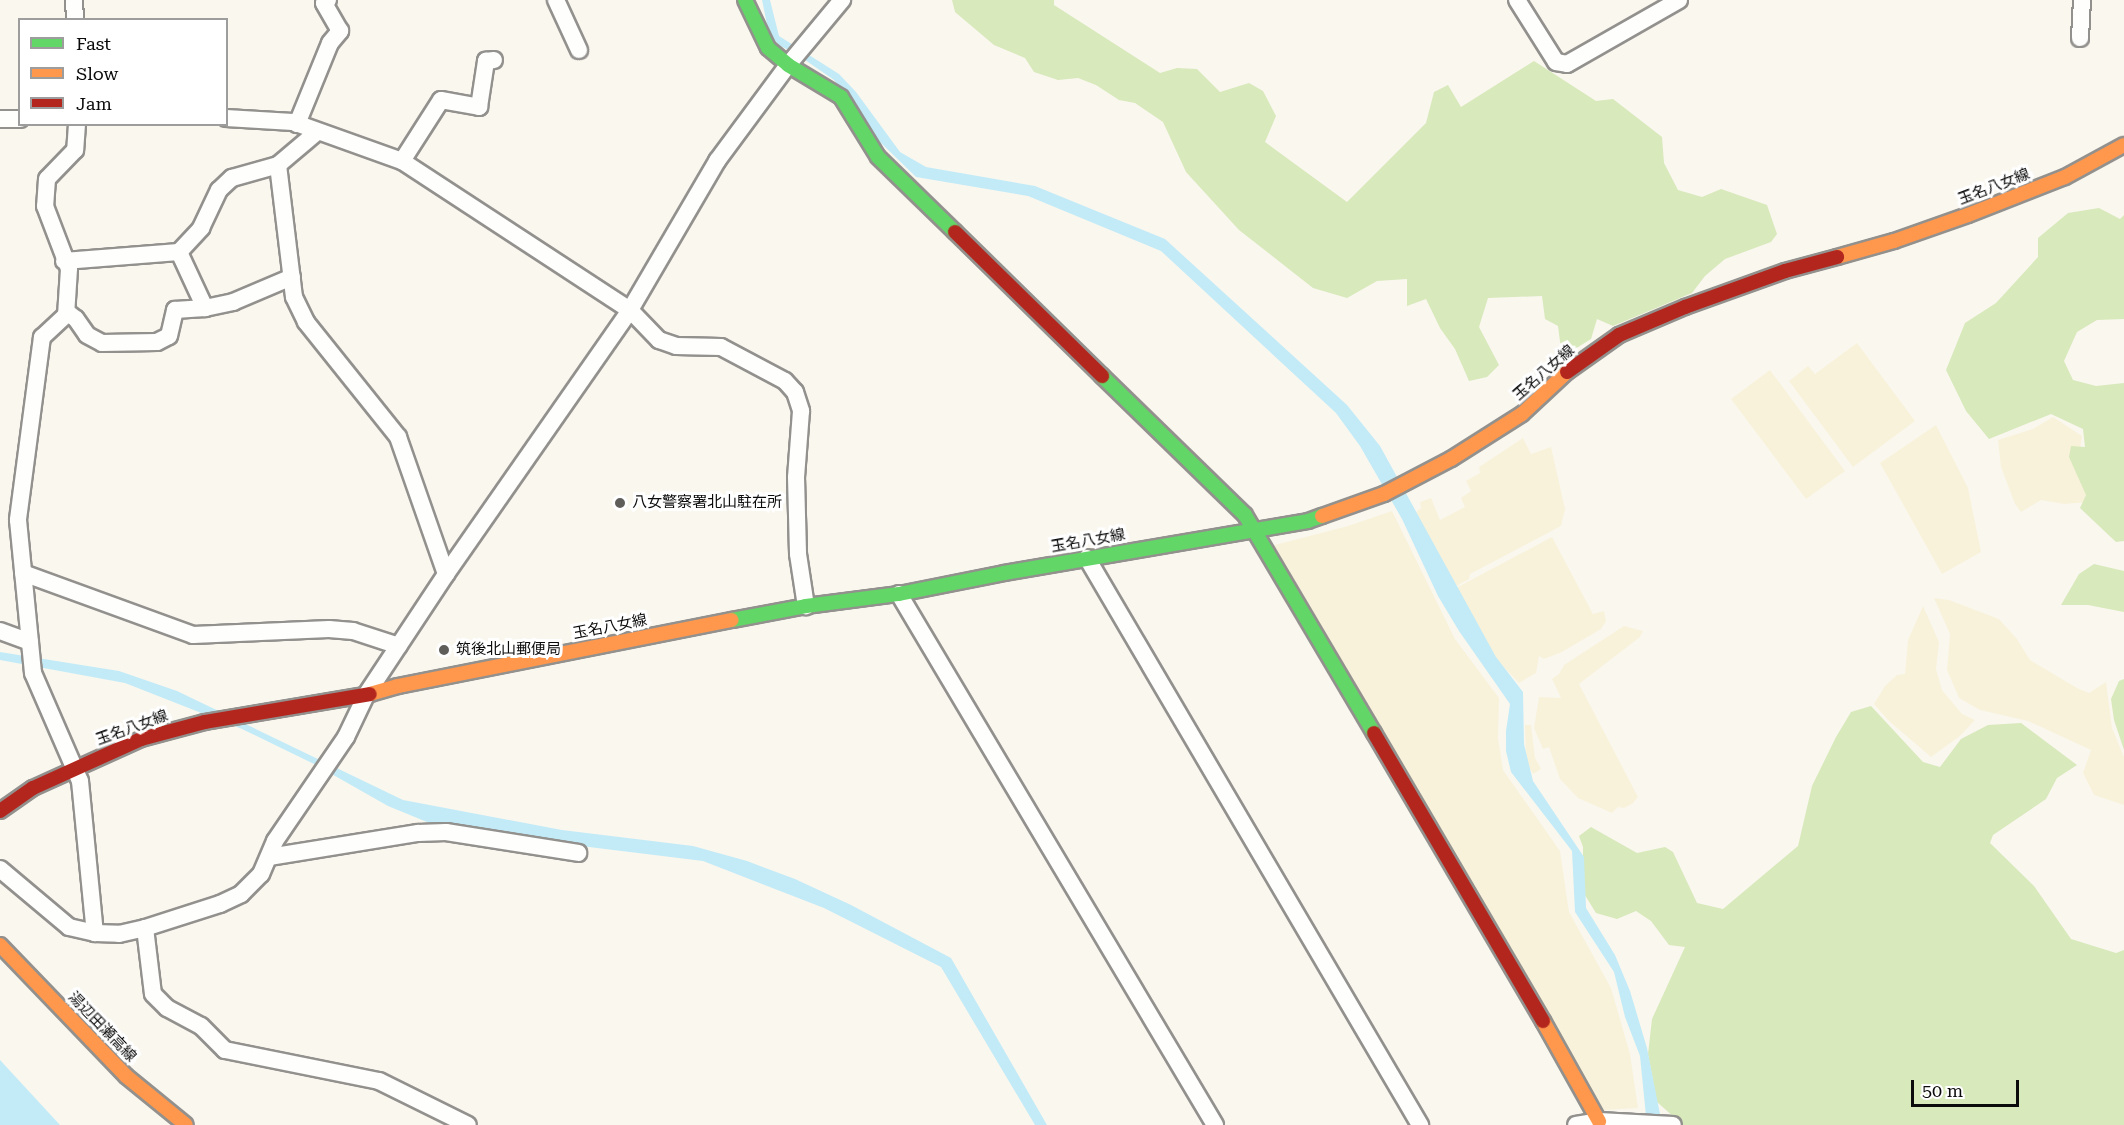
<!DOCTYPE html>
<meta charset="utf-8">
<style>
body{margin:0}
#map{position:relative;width:2124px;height:1125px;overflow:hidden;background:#faf7ef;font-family:"Roboto Serif","Noto Sans JP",serif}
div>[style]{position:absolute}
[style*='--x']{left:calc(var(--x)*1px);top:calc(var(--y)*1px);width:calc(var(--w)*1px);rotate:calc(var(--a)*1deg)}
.farmland>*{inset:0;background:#f8f2da}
.forest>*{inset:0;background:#d8e9bb}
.water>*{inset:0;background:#c3ebf7}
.roads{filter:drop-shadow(2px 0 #93918e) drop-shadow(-2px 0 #93918e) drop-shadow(0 2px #93918e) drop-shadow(0 -2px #93918e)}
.street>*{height:16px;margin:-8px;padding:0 8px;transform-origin:8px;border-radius:8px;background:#fefefd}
.fast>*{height:14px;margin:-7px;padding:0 7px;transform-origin:7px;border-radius:7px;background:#63d668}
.slow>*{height:14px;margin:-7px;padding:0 7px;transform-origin:7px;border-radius:7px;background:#ff974d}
.jam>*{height:14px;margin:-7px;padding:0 7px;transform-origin:7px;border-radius:7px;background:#b3261e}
.dots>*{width:16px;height:16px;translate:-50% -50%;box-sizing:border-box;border:3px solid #fff;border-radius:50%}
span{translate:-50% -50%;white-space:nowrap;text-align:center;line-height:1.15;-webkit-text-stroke:6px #fff;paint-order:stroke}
.street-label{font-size:15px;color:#0b0b0b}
.poi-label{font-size:15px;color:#0b0b0b}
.left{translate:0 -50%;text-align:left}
.legend{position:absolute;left:18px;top:18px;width:210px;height:108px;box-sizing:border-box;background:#fff;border:2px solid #9d9d9d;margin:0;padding:8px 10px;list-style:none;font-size:18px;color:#0b0b0b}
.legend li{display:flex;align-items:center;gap:12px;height:30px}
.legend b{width:30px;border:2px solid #9d9d9d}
.scale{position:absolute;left:1911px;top:1080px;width:108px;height:27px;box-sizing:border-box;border:3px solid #0b0b0b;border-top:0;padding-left:8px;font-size:18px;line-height:21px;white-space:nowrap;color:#0b0b0b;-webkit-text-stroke:4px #fff;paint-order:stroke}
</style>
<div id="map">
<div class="farmland">
<i style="clip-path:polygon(1857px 343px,1915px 421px,1853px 467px,1789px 381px,1808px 366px,1815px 374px)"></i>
<i style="clip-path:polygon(1770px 370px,1845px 471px,1806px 499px,1731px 399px)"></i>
<i style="clip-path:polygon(2053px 417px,2082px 436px,2079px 456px,2089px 502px,2064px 504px,2041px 500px,2021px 512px,2015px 504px,2001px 467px,1998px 440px,2033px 429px)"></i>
<i style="clip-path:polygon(1936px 425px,1968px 488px,1981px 552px,1942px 574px,1880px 463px)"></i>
<i style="clip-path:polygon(1523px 438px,1531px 454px,1551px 447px,1565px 509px,1561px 526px,1470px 574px,1469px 579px,1455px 587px,1415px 513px,1421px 508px,1420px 502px,1431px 498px,1440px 520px,1465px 507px,1461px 498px,1471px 491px,1466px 481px,1480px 473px,1479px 467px)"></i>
<i style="clip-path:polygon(1392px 511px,1455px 639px,1499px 698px,1498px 738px,1503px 770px,1560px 851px,1569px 912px,1611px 988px,1630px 1054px,1638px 1108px,1604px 1110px,1271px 546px,1348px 526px)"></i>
<i style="clip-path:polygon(1552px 537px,1593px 614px,1604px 611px,1606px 621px,1601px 629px,1562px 652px,1544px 659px,1539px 656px,1536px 673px,1519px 683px,1497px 660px,1456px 588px)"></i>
<i style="clip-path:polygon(1934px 598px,1949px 600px,1999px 619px,2017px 639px,2030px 660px,2077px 688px,2089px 693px,2106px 682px,2112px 728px,2124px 757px,2124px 805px,2094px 795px,2083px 773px,2091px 750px,2028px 721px,1980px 710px,1959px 698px,1947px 670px,1950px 634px)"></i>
<i style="clip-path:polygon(1923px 606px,1939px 642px,1936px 669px,1942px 690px,1962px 714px,1975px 720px,1960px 736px,1931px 757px,1889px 721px,1874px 704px,1885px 686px,1897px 675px,1905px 674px,1908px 640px)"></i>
<i style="clip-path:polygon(1624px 626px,1643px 631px,1640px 637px,1579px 684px,1638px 797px,1632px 804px,1624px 808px,1618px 807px,1612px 813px,1578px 798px,1560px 779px,1549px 747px,1543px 749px,1534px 728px,1539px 697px,1561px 698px,1552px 679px,1559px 674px,1564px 665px)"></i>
<i style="clip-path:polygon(1525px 725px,1531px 725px,1535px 758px,1541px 769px,1533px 774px,1526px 761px)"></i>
</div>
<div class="forest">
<i style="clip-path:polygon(952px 0,1054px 0,1054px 5px,1160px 73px,1177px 68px,1197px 69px,1220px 92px,1249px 83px,1263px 91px,1276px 116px,1265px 142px,1347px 202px,1426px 123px,1434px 92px,1448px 85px,1461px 107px,1534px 61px,1596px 101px,1613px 99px,1662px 137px,1664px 163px,1678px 190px,1702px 197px,1721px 189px,1767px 205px,1777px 234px,1771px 242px,1725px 259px,1705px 276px,1692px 293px,1613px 326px,1597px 319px,1591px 339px,1562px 357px,1558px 326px,1545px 319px,1542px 296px,1488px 298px,1479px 327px,1499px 365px,1487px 377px,1469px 381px,1455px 349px,1440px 328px,1426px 299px,1407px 306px,1407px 279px,1377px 281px,1347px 298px,1313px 288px,1239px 230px,1186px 172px,1163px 122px,1135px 103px,1119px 100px,1096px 85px,1078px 78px,1058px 80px,1034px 72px,1025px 58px,994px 45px,955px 12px)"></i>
<i style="clip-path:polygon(2099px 208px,2120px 219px,2124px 215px,2124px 319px,2097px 320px,2077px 332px,2064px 361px,2073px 380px,2096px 386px,2124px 383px,2124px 541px,2116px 542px,2080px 508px,2086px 495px,2069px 457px,2071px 446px,2085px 447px,2083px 429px,2051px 414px,1989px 439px,1966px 411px,1946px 370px,1965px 323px,1996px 303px,2038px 257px,2038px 238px,2068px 213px)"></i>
<i style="clip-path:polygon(2094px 564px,2124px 571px,2124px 612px,2088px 605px,2061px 605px,2079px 574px)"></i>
<i style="clip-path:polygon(2124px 679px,2124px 750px,2114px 720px,2111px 699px,2119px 681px)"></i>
<i style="clip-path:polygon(1871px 706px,1923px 762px,1940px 767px,1961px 739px,1988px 725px,2021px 723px,2077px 765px,2057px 778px,2046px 799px,1993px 835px,1990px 843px,2034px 886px,2071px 939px,2116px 953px,2124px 950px,2124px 1125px,1683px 1125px,1657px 1102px,1648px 1054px,1652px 1019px,1685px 947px,1669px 945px,1651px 921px,1636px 911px,1617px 919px,1596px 913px,1583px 892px,1583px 847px,1579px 836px,1591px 827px,1637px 853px,1665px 847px,1673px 852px,1697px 903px,1723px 909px,1798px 846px,1812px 786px,1836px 737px,1851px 712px)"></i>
</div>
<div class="water">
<i style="clip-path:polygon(762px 0,770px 0,779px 36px,839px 74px,856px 92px,900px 152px,926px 167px,1035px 186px,1165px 239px,1347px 405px,1380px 446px,1496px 657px,1523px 692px,1524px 744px,1533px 781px,1584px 857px,1586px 908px,1615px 955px,1630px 991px,1647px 1048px,1660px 1114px,1665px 1125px,1646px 1116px,1640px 1056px,1625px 1017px,1614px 972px,1575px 912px,1572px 851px,1511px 772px,1506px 751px,1506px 731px,1510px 704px,1459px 631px,1438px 596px,1402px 519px,1360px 446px,1336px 413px,1161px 251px,1028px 196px,916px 177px,880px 142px,834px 80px,795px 53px,780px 46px,769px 34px)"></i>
<i style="clip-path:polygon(0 652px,119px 671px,177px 691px,403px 800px,562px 830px,693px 846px,747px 861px,795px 879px,851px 905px,951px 958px,1047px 1125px,1035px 1125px,941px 967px,824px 908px,703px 861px,532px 840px,427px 822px,388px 806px,314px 764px,242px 729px,125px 683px,0 660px)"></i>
<i style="clip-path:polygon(0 1060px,60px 1125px,0 1125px)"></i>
</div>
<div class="roads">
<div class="street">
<i style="--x:74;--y:0;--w:20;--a:87"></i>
<i style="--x:556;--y:0;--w:55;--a:65.3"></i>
<i style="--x:1517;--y:0;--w:73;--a:57.8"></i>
<i style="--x:1556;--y:62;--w:11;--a:10"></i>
<i style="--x:1567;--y:64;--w:129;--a:-29.7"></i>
<i style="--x:2080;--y:38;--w:38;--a:-87"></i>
<i style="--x:226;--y:118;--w:67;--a:3.4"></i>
<i style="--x:293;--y:122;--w:116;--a:19.7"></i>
<i style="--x:402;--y:161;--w:272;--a:33.2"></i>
<i style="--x:630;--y:310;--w:42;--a:46"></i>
<i style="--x:659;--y:340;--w:18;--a:19"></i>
<i style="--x:676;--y:346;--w:45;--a:1.3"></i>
<i style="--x:721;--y:347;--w:72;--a:28"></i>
<i style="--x:785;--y:381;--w:15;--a:48"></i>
<i style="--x:795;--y:392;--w:20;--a:72"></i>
<i style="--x:801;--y:411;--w:66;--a:94.3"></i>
<i style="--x:796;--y:477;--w:77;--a:88.5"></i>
<i style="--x:798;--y:554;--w:53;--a:81.3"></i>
<i style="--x:0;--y:119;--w:20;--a:0"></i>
<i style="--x:77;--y:124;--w:26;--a:94"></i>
<i style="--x:75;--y:150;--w:40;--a:134"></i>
<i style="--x:47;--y:179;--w:27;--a:94"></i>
<i style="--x:45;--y:206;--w:67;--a:69.1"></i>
<i style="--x:69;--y:269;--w:46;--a:93.7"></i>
<i style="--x:66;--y:315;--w:33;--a:137"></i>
<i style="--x:42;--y:337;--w:185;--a:97.5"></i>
<i style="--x:18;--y:520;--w:154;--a:84.4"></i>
<i style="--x:33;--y:673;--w:118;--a:66.5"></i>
<i style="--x:80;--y:781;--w:153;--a:84.4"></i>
<i style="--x:297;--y:124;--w:87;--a:-67.8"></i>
<i style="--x:330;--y:43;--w:16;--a:-50"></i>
<i style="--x:340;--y:31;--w:32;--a:-120"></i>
<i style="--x:324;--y:3;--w:5;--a:-37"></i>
<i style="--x:402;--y:161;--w:72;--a:-57.4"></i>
<i style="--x:441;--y:100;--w:39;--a:10"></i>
<i style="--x:479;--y:107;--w:47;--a:-81.3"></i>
<i style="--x:486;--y:61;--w:8;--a:-7"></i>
<i style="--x:278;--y:165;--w:133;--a:83.1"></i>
<i style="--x:294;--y:297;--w:28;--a:64"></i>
<i style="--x:306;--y:322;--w:147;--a:51.3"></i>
<i style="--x:398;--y:437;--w:145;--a:70.7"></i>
<i style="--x:179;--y:252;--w:62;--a:65.1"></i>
<i style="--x:64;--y:261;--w:115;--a:-4.5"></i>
<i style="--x:179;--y:252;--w:33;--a:-47"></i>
<i style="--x:201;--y:228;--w:42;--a:-64.7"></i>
<i style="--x:219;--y:190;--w:18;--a:-43"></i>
<i style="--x:232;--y:178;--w:48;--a:-15.8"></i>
<i style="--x:278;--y:165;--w:51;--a:-40.2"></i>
<i style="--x:67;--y:312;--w:11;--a:38"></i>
<i style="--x:76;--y:319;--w:19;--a:55"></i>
<i style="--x:87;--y:335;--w:17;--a:28"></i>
<i style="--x:102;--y:343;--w:55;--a:-1"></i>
<i style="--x:157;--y:342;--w:13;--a:-27"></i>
<i style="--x:169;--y:336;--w:27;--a:-77"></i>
<i style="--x:175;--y:310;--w:30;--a:-4"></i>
<i style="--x:205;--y:308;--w:29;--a:-12"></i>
<i style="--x:233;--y:302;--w:64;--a:-23"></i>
<i style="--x:1087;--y:558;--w:658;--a:59.57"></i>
<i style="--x:23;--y:573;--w:181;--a:20"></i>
<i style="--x:193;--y:635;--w:136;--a:-2.5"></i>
<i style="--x:329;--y:629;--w:24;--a:5"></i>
<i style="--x:353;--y:631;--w:48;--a:18.1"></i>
<i style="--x:899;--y:594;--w:618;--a:59.24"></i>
<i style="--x:0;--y:631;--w:32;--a:20"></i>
<i style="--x:269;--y:857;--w:151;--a:-9.2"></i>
<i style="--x:418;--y:833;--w:28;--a:-2"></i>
<i style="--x:446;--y:832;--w:134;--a:9"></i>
<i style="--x:0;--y:869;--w:90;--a:40"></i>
<i style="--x:69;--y:927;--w:27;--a:13"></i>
<i style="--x:95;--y:933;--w:24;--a:2"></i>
<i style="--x:119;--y:934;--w:27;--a:-13"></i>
<i style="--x:145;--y:928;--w:79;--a:-17.7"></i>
<i style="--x:220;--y:904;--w:23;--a:-25"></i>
<i style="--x:241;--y:894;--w:28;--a:-45"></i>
<i style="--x:261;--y:874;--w:36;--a:-67"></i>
<i style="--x:275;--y:841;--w:126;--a:-55.7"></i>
<i style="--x:346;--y:737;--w:47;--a:-64.5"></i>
<i style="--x:366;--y:695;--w:145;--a:-56.5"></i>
<i style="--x:446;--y:574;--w:322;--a:-55.1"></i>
<i style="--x:630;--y:310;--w:173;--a:-59.7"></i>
<i style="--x:717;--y:161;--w:119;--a:-53.5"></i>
<i style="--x:788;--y:65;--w:85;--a:-50.3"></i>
<i style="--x:145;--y:928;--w:66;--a:83.1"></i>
<i style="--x:153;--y:994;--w:20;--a:45"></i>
<i style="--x:167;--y:1008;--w:38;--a:28"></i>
<i style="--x:201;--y:1026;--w:34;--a:45"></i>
<i style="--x:225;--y:1050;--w:157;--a:11.4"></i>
<i style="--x:379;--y:1081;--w:99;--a:26.3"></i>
<i style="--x:1576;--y:1125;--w:23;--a:-10"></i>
<i style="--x:1599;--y:1121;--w:74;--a:3.1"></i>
</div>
<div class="fast">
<i style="--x:745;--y:0;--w:53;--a:64.4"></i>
<i style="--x:768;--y:48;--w:26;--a:40"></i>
<i style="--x:788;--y:65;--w:62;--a:31.1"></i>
<i style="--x:841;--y:97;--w:70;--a:58.3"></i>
<i style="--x:878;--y:157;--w:107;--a:44.2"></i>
<i style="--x:1102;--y:376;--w:199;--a:44.2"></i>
<i style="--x:1245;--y:515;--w:253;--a:59.4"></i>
<i style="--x:732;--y:620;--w:75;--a:-10.7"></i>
<i style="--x:806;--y:606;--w:94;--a:-7.4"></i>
<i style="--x:899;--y:594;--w:107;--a:-11.3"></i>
<i style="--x:1004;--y:573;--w:308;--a:-9.7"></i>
<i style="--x:1308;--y:521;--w:15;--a:-20"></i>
</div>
<div class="slow">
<i style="--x:1837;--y:257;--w:59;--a:-15.7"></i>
<i style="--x:1894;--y:241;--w:78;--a:-19.4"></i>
<i style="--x:1968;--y:215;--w:104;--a:-21.4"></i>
<i style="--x:2065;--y:177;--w:67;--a:-28.5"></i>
<i style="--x:1322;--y:516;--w:66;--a:-19.5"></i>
<i style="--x:1384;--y:494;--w:76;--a:-27.6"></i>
<i style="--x:1451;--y:459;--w:84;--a:-32.4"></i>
<i style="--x:1522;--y:414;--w:62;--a:-43"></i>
<i style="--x:370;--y:694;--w:29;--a:-16"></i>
<i style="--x:398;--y:686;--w:340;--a:-11.2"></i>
<i style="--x:0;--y:945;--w:182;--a:46.1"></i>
<i style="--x:126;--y:1076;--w:77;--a:39.2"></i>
<i style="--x:1543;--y:1021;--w:115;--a:60.8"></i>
</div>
<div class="jam">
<i style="--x:955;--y:232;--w:206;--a:44.4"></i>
<i style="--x:1567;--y:372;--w:64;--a:-35.4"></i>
<i style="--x:1619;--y:335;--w:72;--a:-23"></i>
<i style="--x:1685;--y:307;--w:106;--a:-19.8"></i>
<i style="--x:1785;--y:271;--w:54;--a:-15.1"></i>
<i style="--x:1374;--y:733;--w:334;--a:59.6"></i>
<i style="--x:0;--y:811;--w:40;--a:-34.9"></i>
<i style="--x:33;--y:788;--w:119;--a:-24.4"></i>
<i style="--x:141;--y:739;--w:66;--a:-14.9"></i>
<i style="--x:205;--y:722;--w:167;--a:-9.6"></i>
</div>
</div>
<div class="dots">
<i style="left:620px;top:503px;background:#5f5e5b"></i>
<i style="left:444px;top:650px;background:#5f5e5b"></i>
</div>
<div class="street-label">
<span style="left:1994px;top:187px;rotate:-21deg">玉名八女線</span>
<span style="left:1544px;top:373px;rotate:-41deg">玉名八女線</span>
<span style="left:1088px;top:541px;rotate:-10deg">玉名八女線</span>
<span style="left:610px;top:627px;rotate:-11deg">玉名八女線</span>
<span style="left:132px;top:728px;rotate:-20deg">玉名八女線</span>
<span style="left:102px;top:1027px;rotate:46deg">湯辺田瀬高線</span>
</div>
<div class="poi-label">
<span class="left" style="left:632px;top:503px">八女警察署北山駐在所</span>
<span class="left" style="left:456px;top:650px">筑後北山郵便局</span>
</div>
<ul class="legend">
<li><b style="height:8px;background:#63d668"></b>Fast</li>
<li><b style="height:8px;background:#ff974d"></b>Slow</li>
<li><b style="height:8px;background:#b3261e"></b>Jam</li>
</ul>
<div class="scale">50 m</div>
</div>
